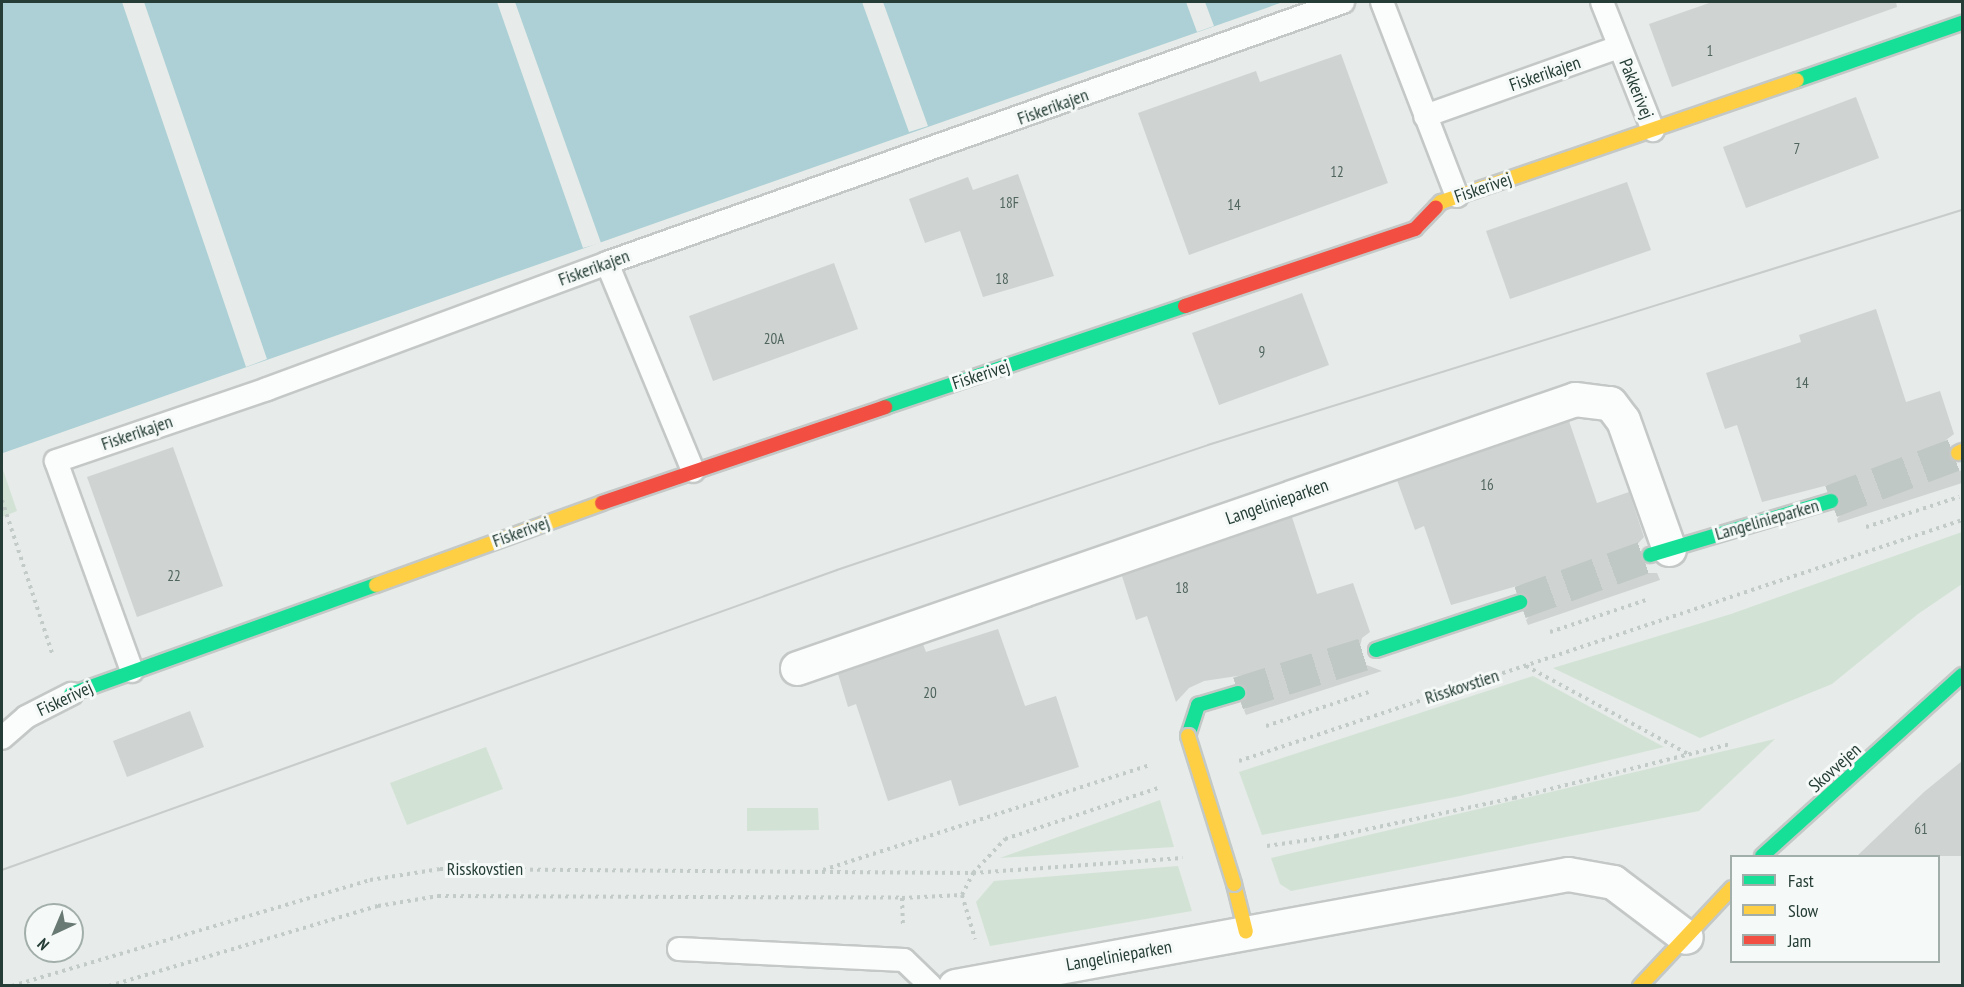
<!DOCTYPE html>
<style>
body{margin:0}
#map{position:relative;width:1964px;height:987px;overflow:hidden;background:#e7ebe9;font-family:"PT Sans Narrow",sans-serif}
div>[style]{position:absolute}
[style*='--x']{left:calc(var(--x)*1px);top:calc(var(--y)*1px);width:calc(var(--w)*1px);rotate:calc(var(--a)*1deg)}
.green>*{inset:0;background:#d2e3d6}
.water>*{inset:0;background:#acd0d5}
.pier>*{inset:0;background:#e7ebe9}
.building>*{inset:0;background:#cfd4d2}
.secondary-tunnel>*{height:33px;margin-top:-16.5px;transform-origin:0;background:repeating-linear-gradient(90deg,#c0c8c5 0 33px,transparent 0 49px)}
.path>*{height:4px;margin-top:-2px;transform-origin:0;background:repeating-linear-gradient(90deg,#c2cbc7 0 3px,transparent 0 7.5px)}
.roads{filter:drop-shadow(2px 0 #c4c8c6) drop-shadow(-2px 0 #c4c8c6) drop-shadow(0 2px #c4c8c6) drop-shadow(0 -2px #c4c8c6)}
.lane>*{height:22px;margin:-11px;padding:0 11px;transform-origin:11px;border-radius:11px;background:#fbfcfc}
.street>*{height:33px;margin:-16.5px;padding:0 16.5px;transform-origin:16.5px;border-radius:16.5px;background:#fbfcfc}
.fast>*{height:14px;margin:-7px;padding:0 7px;transform-origin:7px;border-radius:7px;background:#16e098}
.slow>*{height:14px;margin:-7px;padding:0 7px;transform-origin:7px;border-radius:7px;background:#ffcf43}
.jam>*{height:14px;margin:-7px;padding:0 7px;transform-origin:7px;border-radius:7px;background:#f24e42}
.tram>*{height:1.5px;margin:-0.75px;padding:0 0.75px;transform-origin:0.75px;border-radius:0.75px;background:#c8ccca}
.bridges{filter:drop-shadow(2px 0 #c3c9c6) drop-shadow(-2px 0 #c3c9c6) drop-shadow(0 2px #c3c9c6) drop-shadow(0 -2px #c3c9c6)}
.slow-bridge>*{height:14px;margin:-7px;padding:0 7px;transform-origin:7px;border-radius:7px;background:#ffcf43}
span{translate:-50% -50%;white-space:nowrap;text-align:center;line-height:1.15;-webkit-text-stroke:6px #f5f9f7;paint-order:stroke}
.number-label{font-size:15px;color:#50645e}
.number-label span{-webkit-text-stroke-width:0}
.street-label{font-size:18px;color:#253d36}
.frame{position:absolute;inset:0;border:3px solid #253d36;pointer-events:none}
.legend{position:absolute;left:1730px;top:855px;width:210px;height:108px;box-sizing:border-box;background:#f5f9f7;border:2px solid #a2aeaa;margin:0;padding:8px 10px;list-style:none;font-size:18px;color:#253d36}
.legend li{display:flex;align-items:center;gap:12px;height:30px}
.legend b{width:30px;border:2px solid #a2aeaa}
.north{position:absolute;left:24px;top:903px;width:60px;height:60px;box-sizing:border-box;background:#f5f9f7;border:2px solid #a2aeaa;border-radius:50%;rotate:224deg;font-size:16px;font-weight:700;line-height:24px;text-align:center;color:#253d36}
.north::after{content:'';display:block;margin:auto;width:21px;height:27px;background:#697a75;clip-path:polygon(50% 0,100% 100%,50% 72%,0 100%)}
</style>
<div id="map">
<div class="green">
<i style="clip-path:polygon(2px 467px,17px 511px,2px 517px)"></i>
<i style="clip-path:polygon(1962px 532px,1962px 584px,1918px 614px,1832px 684px,1700px 738px,1553px 668px,1731px 614px)"></i>
<i style="clip-path:polygon(1533px 676px,1664px 747px,1460px 796px,1262px 835px,1239px 772px)"></i>
<i style="clip-path:polygon(1775px 739px,1699px 811px,1291px 891px,1280px 884px,1271px 858px)"></i>
<i style="clip-path:polygon(486px 747px,503px 789px,407px 825px,390px 783px)"></i>
<i style="clip-path:polygon(1160px 800px,1174px 847px,1000px 858px)"></i>
<i style="clip-path:polygon(747px 808px,818px 808px,819px 830px,747px 831px)"></i>
<i style="clip-path:polygon(1178px 866px,1192px 911px,990px 946px,976px 902px,994px 881px)"></i>
</div>
<div class="water">
<i style="clip-path:polygon(2px 2px,1283px 2px,3px 453px)"></i>
</div>
<div class="pier">
<i style="clip-path:polygon(122px 2px,144px 2px,267px 359px,246px 367px)"></i>
<i style="clip-path:polygon(497px 2px,515px 2px,601px 243px,583px 248px)"></i>
<i style="clip-path:polygon(862px 2px,883px 2px,928px 126px,909px 132px)"></i>
<i style="clip-path:polygon(1186px 2px,1205px 2px,1214px 26px,1197px 32px)"></i>
</div>
<div class="building">
<i style="clip-path:polygon(1712px 2px,1896px 2px,1897px 7px,1672px 87px,1649px 24px)"></i>
<i style="clip-path:polygon(1341px 54px,1388px 183px,1189px 255px,1138px 113px,1256px 71px,1260px 82px)"></i>
<i style="clip-path:polygon(1856px 97px,1879px 158px,1746px 208px,1723px 147px)"></i>
<i style="clip-path:polygon(1018px 174px,1054px 276px,983px 297px,960px 231px,925px 243px,909px 199px,968px 177px,973px 190px)"></i>
<i style="clip-path:polygon(1627px 182px,1651px 250px,1510px 299px,1486px 231px)"></i>
<i style="clip-path:polygon(834px 263px,858px 329px,713px 381px,689px 316px)"></i>
<i style="clip-path:polygon(1302px 293px,1329px 365px,1219px 405px,1192px 333px)"></i>
<i style="clip-path:polygon(1876px 309px,1906px 402px,1940px 391px,1954px 434px,1942px 443px,1941px 461px,1948px 469px,1962px 471px,1962px 483px,1838px 523px,1837px 519px,1849px 506px,1849px 496px,1836px 483px,1762px 502px,1737px 425px,1725px 429px,1706px 373px,1801px 342px,1799px 335px)"></i>
<i style="clip-path:polygon(1569px 421px,1597px 503px,1629px 492px,1644px 537px,1632px 550px,1632px 561px,1645px 573px,1657px 573px,1660px 580px,1528px 625px,1526px 620px,1538px 606px,1538px 597px,1524px 584px,1451px 605px,1424px 526px,1415px 530px,1397px 480px)"></i>
<i style="clip-path:polygon(173px 447px,223px 586px,137px 617px,87px 477px)"></i>
<i style="clip-path:polygon(1292px 517px,1317px 594px,1353px 583px,1370px 632px,1362px 638px,1358px 655px,1364px 664px,1382px 671px,1246px 715px,1244px 710px,1255px 700px,1256px 690px,1244px 675px,1204px 681px,1189px 688px,1176px 702px,1147px 616px,1136px 620px,1122px 576px)"></i>
<i style="clip-path:polygon(998px 629px,1025px 706px,1056px 696px,1079px 767px,959px 806px,951px 780px,888px 801px,856px 704px,848px 707px,838px 674px,923px 644px,926px 652px)"></i>
<i style="clip-path:polygon(190px 711px,204px 747px,127px 777px,113px 741px)"></i>
<i style="clip-path:polygon(1962px 761px,1962px 856px,1857px 856px,1924px 792px)"></i>
</div>
<div class="secondary-tunnel">
<i style="--x:1831;--y:501;--w:136;--a:-20.7"></i>
<i style="--x:1520;--y:602;--w:138;--a:-19.9"></i>
<i style="--x:1238;--y:693;--w:145;--a:-17.3"></i>
</div>
<div class="path">
<i style="--x:2;--y:500;--w:164;--a:71.9"></i>
<i style="--x:1866;--y:527;--w:98;--a:-17.9"></i>
<i style="--x:1550;--y:632;--w:104;--a:-18.4"></i>
<i style="--x:1526;--y:666;--w:184;--a:28.5"></i>
<i style="--x:1266;--y:726;--w:108;--a:-18.3"></i>
<i style="--x:1239;--y:761;--w:762;--a:-18.43"></i>
<i style="--x:1267;--y:846;--w:70;--a:-8.2"></i>
<i style="--x:1336;--y:836;--w:182;--a:-12.1"></i>
<i style="--x:1514;--y:798;--w:224;--a:-14"></i>
<i style="--x:823;--y:870;--w:343;--a:-17.8"></i>
<i style="--x:962;--y:895;--w:46;--a:73.5"></i>
<i style="--x:902;--y:898;--w:26;--a:88"></i>
<i style="--x:12;--y:986;--w:373;--a:-16.5"></i>
<i style="--x:370;--y:880;--w:71;--a:-8.9"></i>
<i style="--x:440;--y:869;--w:533;--a:0.43"></i>
<i style="--x:973;--y:873;--w:210;--a:-4.1"></i>
<i style="--x:109;--y:986;--w:281;--a:-16.6"></i>
<i style="--x:378;--y:906;--w:61;--a:-9.5"></i>
<i style="--x:438;--y:896;--w:464;--a:0.2"></i>
<i style="--x:902;--y:898;--w:60;--a:-2.9"></i>
<i style="--x:962;--y:895;--w:25;--a:-63"></i>
<i style="--x:973;--y:873;--w:47;--a:-46.7"></i>
<i style="--x:1005;--y:839;--w:161;--a:-18.4"></i>
</div>
<div class="roads">
<div class="lane">
<i style="--x:1382;--y:2;--w:208;--a:68.9"></i>
<i style="--x:1602;--y:2;--w:138;--a:68.3"></i>
<i style="--x:1425;--y:116;--w:206;--a:-19.6"></i>
<i style="--x:607;--y:263;--w:225;--a:67.5"></i>
<i style="--x:132;--y:671;--w:223;--a:-109.9"></i>
<i style="--x:56;--y:461;--w:223;--a:-18.8"></i>
<i style="--x:267;--y:389;--w:363;--a:-20.3"></i>
<i style="--x:607;--y:263;--w:781;--a:-19.53"></i>
<i style="--x:2;--y:738;--w:32;--a:-41"></i>
<i style="--x:26;--y:717;--w:51;--a:-27.1"></i>
<i style="--x:679;--y:949;--w:225;--a:2.8"></i>
<i style="--x:904;--y:960;--w:37;--a:44"></i>
</div>
<div class="street">
<i style="--x:797;--y:668;--w:823;--a:-19.07"></i>
<i style="--x:1575;--y:399;--w:35;--a:7"></i>
<i style="--x:1610;--y:403;--w:21;--a:53"></i>
<i style="--x:1623;--y:420;--w:137;--a:70.4"></i>
<i style="--x:955;--y:986;--w:623;--a:-10.35"></i>
<i style="--x:1568;--y:874;--w:46;--a:10.1"></i>
<i style="--x:1613;--y:882;--w:91;--a:37"></i>
</div>
<div class="fast">
<i style="--x:1797;--y:80;--w:175;--a:-19.1"></i>
<i style="--x:885;--y:407;--w:317;--a:-18.6"></i>
<i style="--x:1650;--y:555;--w:189;--a:-16.6"></i>
<i style="--x:1376;--y:650;--w:152;--a:-18.4"></i>
<i style="--x:71;--y:694;--w:324;--a:-19.7"></i>
<i style="--x:1188;--y:736;--w:33;--a:-72"></i>
<i style="--x:1198;--y:705;--w:42;--a:-16.7"></i>
<i style="--x:1762;--y:856;--w:270;--a:-42.1"></i>
</div>
<div class="slow">
<i style="--x:1436;--y:207;--w:7;--a:-45"></i>
<i style="--x:1441;--y:202;--w:376;--a:-18.9"></i>
<i style="--x:1958;--y:453;--w:4;--a:-27"></i>
<i style="--x:376;--y:585;--w:240;--a:-19.9"></i>
<i style="--x:1234;--y:884;--w:49;--a:76"></i>
<i style="--x:1640;--y:986;--w:134;--a:-46.8"></i>
</div>
<div class="jam">
<i style="--x:1185;--y:306;--w:243;--a:-18.5"></i>
<i style="--x:1415;--y:229;--w:30;--a:-46"></i>
<i style="--x:602;--y:503;--w:299;--a:-18.7"></i>
</div>
</div>
<div class="tram">
<i style="--x:2;--y:870;--w:887;--a:-19.76"></i>
<i style="--x:837;--y:570;--w:391;--a:-18.6"></i>
<i style="--x:1208;--y:445;--w:790;--a:-17.31"></i>
</div>
<div class="bridges">
<div class="slow-bridge">
<i style="--x:1188;--y:736;--w:155;--a:72.7"></i>
</div>
</div>
<div class="number-label">
<span style="left:1710px;top:51px">1</span>
<span style="left:1797px;top:149px">7</span>
<span style="left:1337px;top:172px">12</span>
<span style="left:1009px;top:203px">18F</span>
<span style="left:1234px;top:205px">14</span>
<span style="left:1002px;top:279px">18</span>
<span style="left:774px;top:339px">20A</span>
<span style="left:1262px;top:352px">9</span>
<span style="left:1802px;top:383px">14</span>
<span style="left:1487px;top:485px">16</span>
<span style="left:174px;top:576px">22</span>
<span style="left:1182px;top:588px">18</span>
<span style="left:930px;top:693px">20</span>
<span style="left:1921px;top:829px">61</span>
</div>
<div class="street-label">
<span style="left:1545px;top:74px;rotate:-19deg">Fiskerikajen</span>
<span style="left:1636px;top:89px;rotate:68deg">Pakkerivej</span>
<span style="left:1053px;top:107px;rotate:-20deg">Fiskerikajen</span>
<span style="left:1483px;top:188px;rotate:-19deg">Fiskerivej</span>
<span style="left:594px;top:268px;rotate:-20deg">Fiskerikajen</span>
<span style="left:981px;top:375px;rotate:-18deg">Fiskerivej</span>
<span style="left:137px;top:433px;rotate:-19deg">Fiskerikajen</span>
<span style="left:1277px;top:502px;rotate:-19deg">Langelinieparken</span>
<span style="left:1767px;top:520px;rotate:-16deg">Langelinieparken</span>
<span style="left:521px;top:532px;rotate:-20deg">Fiskerivej</span>
<span style="left:1462px;top:687px;rotate:-18deg">Risskovstien</span>
<span style="left:65px;top:699px;rotate:-25deg">Fiskerivej</span>
<span style="left:1835px;top:768px;rotate:-42deg">Skovvejen</span>
<span style="left:485px;top:869px">Risskovstien</span>
<span style="left:1119px;top:956px;rotate:-10deg">Langelinieparken</span>
</div>
<div class="frame"></div>
<ul class="legend">
<li><b style="height:8px;background:#16e098"></b>Fast</li>
<li><b style="height:8px;background:#ffcf43"></b>Slow</li>
<li><b style="height:8px;background:#f24e42"></b>Jam</li>
</ul>
<div class="north">N</div>
</div>
